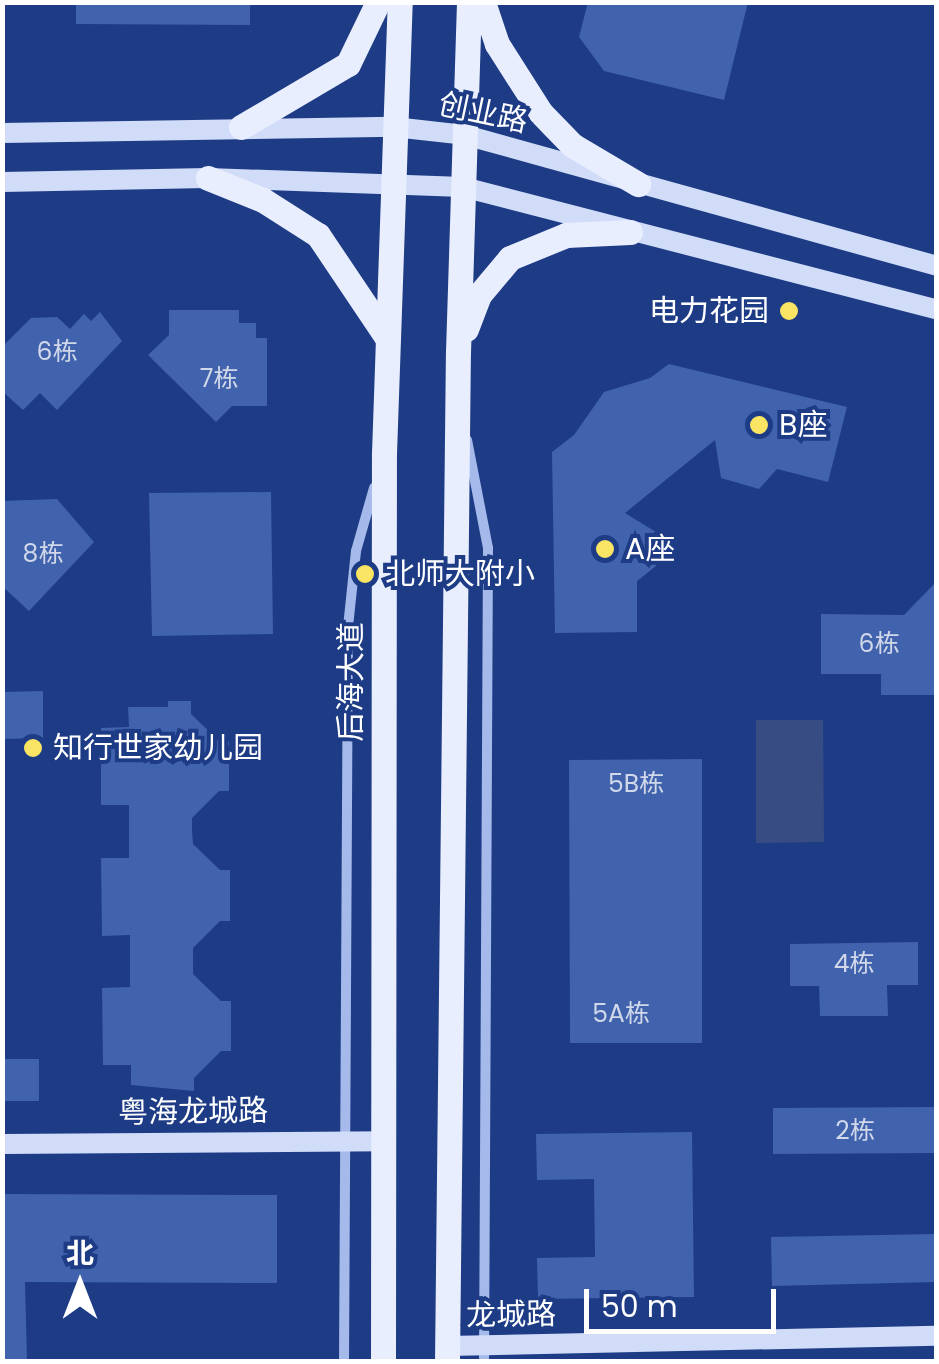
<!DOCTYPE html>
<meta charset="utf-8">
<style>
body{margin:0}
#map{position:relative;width:939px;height:1364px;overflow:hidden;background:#1d3c85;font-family:Poppins,"Noto Sans SC",sans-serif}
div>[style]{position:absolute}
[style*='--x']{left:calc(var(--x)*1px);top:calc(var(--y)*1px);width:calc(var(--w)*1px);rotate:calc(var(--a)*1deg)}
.water>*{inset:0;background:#374c83}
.building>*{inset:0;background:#4162ac}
.street>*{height:10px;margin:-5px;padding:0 5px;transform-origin:5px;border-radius:5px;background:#a5baea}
.secondary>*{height:20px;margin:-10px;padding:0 10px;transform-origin:10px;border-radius:10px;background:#d1dcf8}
.primary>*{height:25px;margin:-12.5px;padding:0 12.5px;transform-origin:12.5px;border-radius:12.5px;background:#e9eefe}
.dots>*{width:28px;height:28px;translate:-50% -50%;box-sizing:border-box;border:5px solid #1d3c85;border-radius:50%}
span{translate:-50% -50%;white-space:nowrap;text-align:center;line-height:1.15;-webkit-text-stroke:8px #1d3c85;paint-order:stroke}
.number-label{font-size:25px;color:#d0d8ea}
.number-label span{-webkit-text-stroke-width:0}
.street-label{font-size:30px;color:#fff}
.poi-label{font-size:30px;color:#fff}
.right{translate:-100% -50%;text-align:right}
.left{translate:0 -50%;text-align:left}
.frame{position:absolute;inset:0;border:5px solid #fff;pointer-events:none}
.north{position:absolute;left:30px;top:1234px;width:100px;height:100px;-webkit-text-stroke:8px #1d3c85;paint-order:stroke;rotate:0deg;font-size:28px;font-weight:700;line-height:40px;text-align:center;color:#fff}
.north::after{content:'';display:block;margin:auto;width:35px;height:45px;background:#fff;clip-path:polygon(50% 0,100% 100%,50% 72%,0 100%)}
.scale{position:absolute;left:584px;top:1289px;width:192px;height:45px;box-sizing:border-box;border:5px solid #fff;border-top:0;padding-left:12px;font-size:30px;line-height:35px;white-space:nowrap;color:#fff;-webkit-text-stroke:8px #1d3c85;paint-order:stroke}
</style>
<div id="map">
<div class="water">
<i style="clip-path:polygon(756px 720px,823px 720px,824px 842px,756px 843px)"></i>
</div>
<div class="building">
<i style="clip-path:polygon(76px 2px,250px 2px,250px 25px,76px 24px)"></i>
<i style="clip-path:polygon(588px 2px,748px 2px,724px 100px,604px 71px,579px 37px)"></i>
<i style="clip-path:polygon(169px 310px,239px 310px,239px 323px,256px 323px,256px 338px,267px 338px,267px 406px,232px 406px,216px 422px,148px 355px,169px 335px)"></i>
<i style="clip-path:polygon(100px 312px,122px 341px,57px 410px,40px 393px,23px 410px,2px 391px,2px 347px,31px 318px,57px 317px,70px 329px,84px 314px,91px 321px)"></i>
<i style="clip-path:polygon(669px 364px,847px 407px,828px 482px,777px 469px,759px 489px,721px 478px,715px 440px,625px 513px,656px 532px,656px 566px,637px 581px,637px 632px,555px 633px,552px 452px,574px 435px,604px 392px,650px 378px)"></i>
<i style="clip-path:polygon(271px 492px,273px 634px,152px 636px,149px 493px)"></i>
<i style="clip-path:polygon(57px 499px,94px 542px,29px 611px,2px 586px,2px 501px)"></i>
<i style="clip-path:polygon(936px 582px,936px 695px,881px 695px,881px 674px,821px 674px,821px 614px,904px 615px)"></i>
<i style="clip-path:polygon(43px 691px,43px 738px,2px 739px,2px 692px)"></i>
<i style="clip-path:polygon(168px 701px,191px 701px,191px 714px,219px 741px,229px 741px,229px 791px,219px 791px,192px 818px,192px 831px,193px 844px,220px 870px,230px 870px,230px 921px,220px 921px,193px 948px,193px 974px,221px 1001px,231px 1001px,231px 1051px,221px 1051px,194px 1078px,194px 1091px,131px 1085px,131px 1065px,103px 1065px,102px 988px,130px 987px,130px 935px,102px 936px,101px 858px,129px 858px,129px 805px,101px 805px,101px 728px,129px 727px,128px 707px,168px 707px)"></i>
<i style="clip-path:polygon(702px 759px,702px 1043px,570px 1043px,569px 760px)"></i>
<i style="clip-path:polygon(918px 942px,918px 985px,887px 985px,888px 1016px,820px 1016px,819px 986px,790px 986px,790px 944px)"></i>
<i style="clip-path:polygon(2px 1059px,39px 1059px,39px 1101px,2px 1101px)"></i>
<i style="clip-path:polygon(936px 1107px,936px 1153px,773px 1154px,773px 1108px)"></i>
<i style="clip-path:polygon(692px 1132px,694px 1297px,538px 1299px,537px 1258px,595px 1257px,594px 1179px,537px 1180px,536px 1134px)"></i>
<i style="clip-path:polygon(2px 1194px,277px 1195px,277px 1283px,25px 1282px,27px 1362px,2px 1362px)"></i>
<i style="clip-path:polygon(936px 1234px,936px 1282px,772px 1286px,771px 1237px)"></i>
</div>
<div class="street">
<i style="--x:467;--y:440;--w:110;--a:79"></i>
<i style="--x:488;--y:548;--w:814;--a:90.28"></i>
<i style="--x:344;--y:1362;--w:735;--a:-89.69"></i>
<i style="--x:348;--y:627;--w:76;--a:-84"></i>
<i style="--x:356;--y:551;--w:66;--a:-74.1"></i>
</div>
<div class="secondary">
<i style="--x:2;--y:133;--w:392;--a:-0.9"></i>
<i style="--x:394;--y:127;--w:71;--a:6.4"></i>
<i style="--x:465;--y:135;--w:489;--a:15.5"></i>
<i style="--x:2;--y:182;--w:206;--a:-1.1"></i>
<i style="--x:208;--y:178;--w:255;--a:2"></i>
<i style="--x:463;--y:187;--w:488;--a:14.5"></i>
<i style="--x:2;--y:1144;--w:383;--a:-0.4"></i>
<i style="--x:447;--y:1346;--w:489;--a:-1.2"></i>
</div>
<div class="primary">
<i style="--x:483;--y:2;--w:44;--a:71.6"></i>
<i style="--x:497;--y:44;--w:82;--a:57.5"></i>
<i style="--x:541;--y:113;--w:45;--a:45.9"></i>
<i style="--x:572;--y:145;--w:77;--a:30.6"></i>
<i style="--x:241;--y:127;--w:124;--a:-30.5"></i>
<i style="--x:348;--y:64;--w:69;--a:-64.2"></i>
<i style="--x:208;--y:178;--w:59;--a:21.8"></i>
<i style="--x:263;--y:200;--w:65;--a:32.5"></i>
<i style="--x:318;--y:235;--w:125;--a:56.1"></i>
<i style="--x:466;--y:329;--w:36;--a:-69"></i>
<i style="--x:479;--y:295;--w:48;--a:-50"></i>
<i style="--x:510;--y:258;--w:61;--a:-22.3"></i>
<i style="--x:566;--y:235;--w:64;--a:-2.7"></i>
<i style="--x:383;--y:1362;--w:909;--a:-89.94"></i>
<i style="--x:384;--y:453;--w:451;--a:-88"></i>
<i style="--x:447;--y:1362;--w:1010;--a:-89.38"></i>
<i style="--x:458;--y:352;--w:350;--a:-88.2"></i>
</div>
<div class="dots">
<i style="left:789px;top:311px;background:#fae463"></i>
<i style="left:759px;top:425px;background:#fae463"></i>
<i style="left:605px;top:549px;background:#fae463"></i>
<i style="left:365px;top:574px;background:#fae463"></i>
<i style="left:33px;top:748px;background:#fae463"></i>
</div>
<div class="number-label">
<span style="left:57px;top:352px">6栋</span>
<span style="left:219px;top:379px">7栋</span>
<span style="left:43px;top:554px">8栋</span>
<span style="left:879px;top:644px">6栋</span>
<span style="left:636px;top:784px">5B栋</span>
<span style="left:854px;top:964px">4栋</span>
<span style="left:621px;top:1014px">5A栋</span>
<span style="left:855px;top:1131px">2栋</span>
</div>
<div class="street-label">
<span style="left:483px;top:113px;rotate:12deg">创业路</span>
<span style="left:351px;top:682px;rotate:-90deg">后海大道</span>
<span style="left:193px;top:1112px;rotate:-1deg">粤海龙城路</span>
<span style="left:511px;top:1315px;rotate:-1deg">龙城路</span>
</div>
<div class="poi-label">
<span class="right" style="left:769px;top:311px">电力花园</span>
<span class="left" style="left:779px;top:425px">B座</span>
<span class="left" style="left:625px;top:549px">A座</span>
<span class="left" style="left:385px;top:574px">北师大附小</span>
<span class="left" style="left:53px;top:748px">知行世家幼儿园</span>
</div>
<div class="frame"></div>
<div class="north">北</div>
<div class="scale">50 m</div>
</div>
